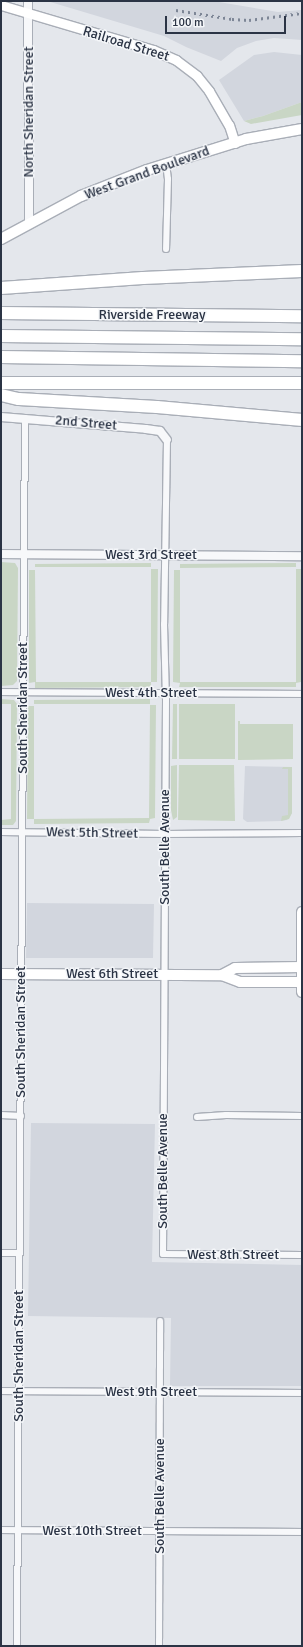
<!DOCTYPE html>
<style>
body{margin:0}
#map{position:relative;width:303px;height:1647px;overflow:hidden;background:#e4e7ec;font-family:Signika,sans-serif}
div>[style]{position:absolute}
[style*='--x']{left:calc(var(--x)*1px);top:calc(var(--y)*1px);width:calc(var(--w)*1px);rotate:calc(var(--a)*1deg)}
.built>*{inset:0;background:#d2d6de}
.green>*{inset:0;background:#c9d6c5}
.roads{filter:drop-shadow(1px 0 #a9aeb7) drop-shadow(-1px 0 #a9aeb7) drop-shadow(0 1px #a9aeb7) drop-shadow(0 -1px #a9aeb7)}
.minor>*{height:6px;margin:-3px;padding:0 3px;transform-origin:3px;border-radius:3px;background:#f7f8fa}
.tertiary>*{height:8px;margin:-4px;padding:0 4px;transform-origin:4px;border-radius:4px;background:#f7f8fa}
.secondary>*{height:9px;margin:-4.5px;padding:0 4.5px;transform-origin:4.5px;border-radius:4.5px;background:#fff}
.primary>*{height:10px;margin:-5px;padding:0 5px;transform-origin:5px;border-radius:5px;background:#fff}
.motorway>*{height:12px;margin:-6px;padding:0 6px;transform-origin:6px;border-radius:6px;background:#fff}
.rail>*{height:2.5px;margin-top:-1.25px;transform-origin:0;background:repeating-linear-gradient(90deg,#7d8696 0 2px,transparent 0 6px)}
span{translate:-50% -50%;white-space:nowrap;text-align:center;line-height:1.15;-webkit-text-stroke:3px #f4f6f9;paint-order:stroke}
.street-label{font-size:14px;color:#2b3445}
.frame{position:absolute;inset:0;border:2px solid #2b3445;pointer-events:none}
.scale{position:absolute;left:165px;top:16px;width:121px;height:18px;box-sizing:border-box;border:2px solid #2b3445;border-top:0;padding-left:5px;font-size:12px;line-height:14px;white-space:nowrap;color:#2b3445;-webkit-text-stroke:3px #f4f6f9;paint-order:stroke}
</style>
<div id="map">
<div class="built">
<i style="clip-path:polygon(47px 1px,213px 1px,278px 12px,301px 10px,302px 40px,274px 38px,256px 41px,237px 48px,221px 61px,186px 47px,164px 36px)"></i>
<i style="clip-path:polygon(274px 52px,302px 55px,302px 102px,263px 116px,244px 121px,219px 80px,254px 55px)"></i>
<i style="clip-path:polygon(245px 766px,292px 767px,292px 813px,287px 820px,281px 821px,247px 822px,243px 819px)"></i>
<i style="clip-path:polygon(27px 903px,154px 904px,153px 958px,26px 958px)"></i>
<i style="clip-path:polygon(31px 1123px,155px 1124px,152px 1262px,302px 1265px,302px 1386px,170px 1386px,171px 1318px,28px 1316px)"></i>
</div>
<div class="green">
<i style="clip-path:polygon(302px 102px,302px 115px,251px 124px,244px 121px,263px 116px)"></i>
<i style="clip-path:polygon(1px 562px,15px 563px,18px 568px,17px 681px,13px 685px,1px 686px)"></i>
<i style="clip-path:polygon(151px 563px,151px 567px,35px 567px,35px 564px)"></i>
<i style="clip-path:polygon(296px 563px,296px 567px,180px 568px,180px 564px)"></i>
<i style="clip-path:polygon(151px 569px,158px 569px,157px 682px,151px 682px,151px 687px,35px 688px,35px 682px,29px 683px,29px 570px,35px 570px,36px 682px,151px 682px)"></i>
<i style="clip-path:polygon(296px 569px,302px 569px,301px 682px,296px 683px,296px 687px,179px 687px,180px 683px,173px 682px,174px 570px,180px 570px,180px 682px,296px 682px)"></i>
<i style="clip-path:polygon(1px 699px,14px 700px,17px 704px,16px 821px,13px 825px,1px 825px,1px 820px,11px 819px,11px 704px,1px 704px)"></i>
<i style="clip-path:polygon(150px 699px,150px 704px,34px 704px,34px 700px)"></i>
<i style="clip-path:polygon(173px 704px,177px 704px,177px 759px,172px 759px)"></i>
<i style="clip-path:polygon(179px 704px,235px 704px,235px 759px,179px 759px)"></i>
<i style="clip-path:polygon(150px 705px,156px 705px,155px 818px,150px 819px,149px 823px,34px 824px,34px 819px,27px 819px,28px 706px,34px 706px,34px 819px,149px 818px)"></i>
<i style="clip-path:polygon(238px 721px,240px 721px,240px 724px,293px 724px,293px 759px,238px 760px)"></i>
<i style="clip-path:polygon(177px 765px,177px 817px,173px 820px,171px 810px,171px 766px)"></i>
<i style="clip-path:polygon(179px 765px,234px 765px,235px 821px,178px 820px)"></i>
<i style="clip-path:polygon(283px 767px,292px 767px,292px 813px,289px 819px,281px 821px,282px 816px,288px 815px,288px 769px,282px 769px)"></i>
</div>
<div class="roads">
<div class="minor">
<i style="--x:166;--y:163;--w:16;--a:83"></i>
<i style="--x:168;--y:179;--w:70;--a:91.6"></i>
<i style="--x:167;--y:440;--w:184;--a:90.9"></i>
<i style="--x:164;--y:624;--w:76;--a:88.5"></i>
<i style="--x:166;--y:700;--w:554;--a:90.31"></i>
<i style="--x:163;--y:1254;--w:139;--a:0.4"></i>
<i style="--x:1;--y:692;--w:301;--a:0.4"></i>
<i style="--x:1;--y:832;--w:164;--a:0.7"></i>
<i style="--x:165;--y:834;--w:137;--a:-0.4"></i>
<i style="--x:1;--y:1115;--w:20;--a:3"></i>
<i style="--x:197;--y:1117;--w:29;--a:-4"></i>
<i style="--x:226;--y:1115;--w:76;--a:0.8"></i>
<i style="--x:1;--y:1253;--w:19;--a:0"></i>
<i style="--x:1;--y:1391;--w:301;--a:0.4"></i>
<i style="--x:1;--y:1530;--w:301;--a:0.4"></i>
<i style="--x:17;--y:1646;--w:1228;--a:-89.63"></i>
<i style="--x:159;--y:1646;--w:325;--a:-89.8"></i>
</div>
<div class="tertiary">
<i style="--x:28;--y:1;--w:222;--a:89.7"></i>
<i style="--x:1;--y:417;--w:145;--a:4.7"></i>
<i style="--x:146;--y:429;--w:14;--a:8"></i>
<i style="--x:160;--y:431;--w:11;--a:52"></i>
<i style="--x:1;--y:554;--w:301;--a:0.4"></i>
</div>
<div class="secondary">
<i style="--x:1;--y:5;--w:159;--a:16.5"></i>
<i style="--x:153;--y:50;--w:25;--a:23"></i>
<i style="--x:176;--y:60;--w:26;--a:37"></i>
<i style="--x:197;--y:76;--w:19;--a:51"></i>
<i style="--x:209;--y:91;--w:39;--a:60"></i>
<i style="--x:229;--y:125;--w:19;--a:72"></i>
</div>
<div class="primary">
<i style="--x:1;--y:239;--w:91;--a:-28.3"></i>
<i style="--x:81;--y:196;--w:71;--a:-21.5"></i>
<i style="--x:147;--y:170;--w:104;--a:-17.4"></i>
<i style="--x:246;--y:139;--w:57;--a:-10.1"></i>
<i style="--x:302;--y:912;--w:80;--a:90"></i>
<i style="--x:1;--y:974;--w:221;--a:0.3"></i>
<i style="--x:222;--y:975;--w:19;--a:21"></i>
<i style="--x:240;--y:982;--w:62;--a:0"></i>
<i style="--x:222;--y:975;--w:15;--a:-28"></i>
<i style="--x:235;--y:968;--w:67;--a:-0.9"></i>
</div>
<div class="motorway">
<i style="--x:1;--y:288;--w:142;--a:-4"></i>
<i style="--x:143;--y:278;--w:159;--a:-2.5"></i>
<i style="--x:1;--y:313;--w:301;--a:0.6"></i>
<i style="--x:1;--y:336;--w:301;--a:0.6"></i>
<i style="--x:1;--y:357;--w:301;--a:0.8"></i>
<i style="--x:1;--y:383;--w:301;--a:0"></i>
<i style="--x:1;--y:395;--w:18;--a:13"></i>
<i style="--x:19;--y:399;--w:138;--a:3.3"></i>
<i style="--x:157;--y:407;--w:146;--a:5.1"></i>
</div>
</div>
<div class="rail">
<i style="--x:176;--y:10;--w:57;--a:9.1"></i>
<i style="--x:232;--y:19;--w:17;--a:3"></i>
<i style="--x:249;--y:20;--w:53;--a:-7.5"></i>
</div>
<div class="street-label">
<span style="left:126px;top:44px;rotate:17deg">Railroad Street</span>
<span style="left:29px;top:112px;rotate:-90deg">North Sheridan Street</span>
<span style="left:147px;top:173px;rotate:-20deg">West Grand Boulevard</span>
<span style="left:152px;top:315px">Riverside Freeway</span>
<span style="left:86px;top:423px;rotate:5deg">2nd Street</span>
<span style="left:151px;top:555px">West 3rd Street</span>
<span style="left:151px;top:693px">West 4th Street</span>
<span style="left:23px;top:708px;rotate:-90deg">South Sheridan Street</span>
<span style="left:92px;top:833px;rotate:1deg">West 5th Street</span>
<span style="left:165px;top:847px;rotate:-90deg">South Belle Avenue</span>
<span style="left:112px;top:974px">West 6th Street</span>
<span style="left:21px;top:1032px;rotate:-90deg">South Sheridan Street</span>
<span style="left:163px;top:1171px;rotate:-90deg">South Belle Avenue</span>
<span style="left:233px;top:1255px">West 8th Street</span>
<span style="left:19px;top:1356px;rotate:-90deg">South Sheridan Street</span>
<span style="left:151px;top:1392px">West 9th Street</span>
<span style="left:160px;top:1496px;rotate:-90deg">South Belle Avenue</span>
<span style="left:92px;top:1531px">West 10th Street</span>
</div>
<div class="frame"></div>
<div class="scale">100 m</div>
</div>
